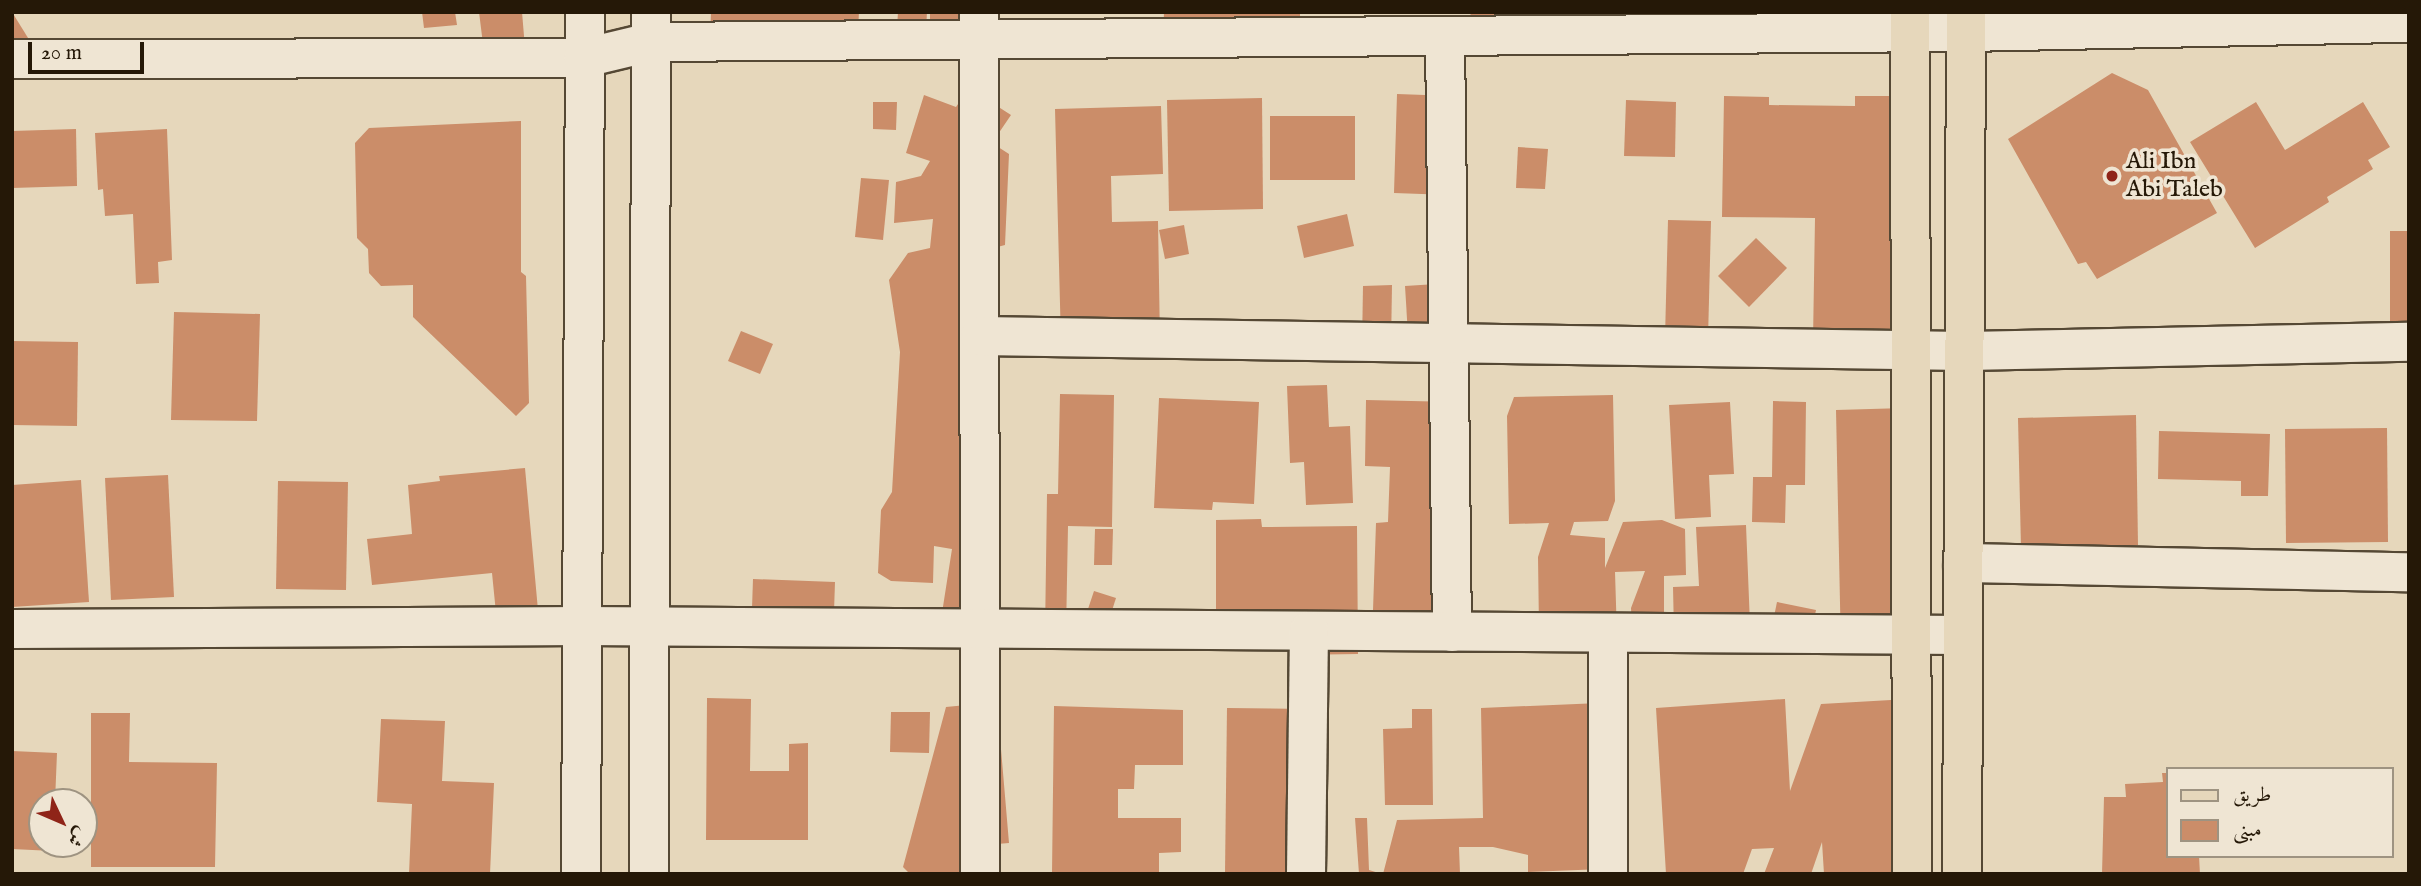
<!DOCTYPE html>
<meta charset="utf-8">
<style>
body{margin:0}
#map{position:relative;width:2421px;height:886px;overflow:hidden;background:#e6d7bb;font-family:"IM FELL English",Amiri,serif}
div>[style]{position:absolute}
[style*='--x']{left:calc(var(--x)*1px);top:calc(var(--y)*1px);width:calc(var(--w)*1px);rotate:calc(var(--a)*1deg)}
.building>*{inset:0;background:#cb8d69}
.roads{filter:drop-shadow(2px 0 #554834) drop-shadow(-2px 0 #554834) drop-shadow(0 2px #554834) drop-shadow(0 -2px #554834)}
.minor>*{height:38px;margin:-19px;padding:0 19px;transform-origin:19px;border-radius:19px;background:#efe5d3}
.major>*{height:38px;margin:-19px;padding:0 19px;transform-origin:19px;border-radius:19px;background:#e6d7bb}
.dots>*{width:19px;height:19px;translate:-50% -50%;box-sizing:border-box;border:4px solid #efe5d3;border-radius:50%}
span{translate:-50% -50%;white-space:nowrap;text-align:center;line-height:1.15;-webkit-text-stroke:7px #efe5d3;paint-order:stroke}
.poi-label{font-size:24px;color:#251807}
.left{translate:0 -50%;text-align:left}
.frame{position:absolute;inset:0;border:14px solid #251807;pointer-events:none}
.legend{position:absolute;left:2166px;top:767px;width:228px;height:91px;box-sizing:border-box;background:#efe5d3;border:2px solid #9e9381;margin:0;padding:9px 12px;list-style:none;font-size:21px;color:#251807}
.legend li{display:flex;align-items:center;gap:14px;height:35px}
.legend b{width:35px;border:2px solid #9e9381}
.north{position:absolute;left:28px;top:788px;width:70px;height:70px;box-sizing:border-box;background:#efe5d3;border:2px solid #9e9381;border-radius:50%;rotate:134deg;font-size:19px;font-weight:700;line-height:28px;text-align:center;color:#251807}
.north::after{content:'';display:block;margin:auto;width:24px;height:32px;background:#8f2418;clip-path:polygon(50% 0,100% 100%,50% 72%,0 100%)}
.scale{position:absolute;left:28px;top:42px;width:116px;height:32px;box-sizing:border-box;border:4px solid #251807;border-top:0;padding-left:9px;font-size:21px;line-height:24px;white-space:nowrap;color:#251807;-webkit-text-stroke:5px #efe5d3;paint-order:stroke}
</style>
<div id="map">
<div class="building">
<i style="clip-path:polygon(12px 12px,33px 46px,12px 58px)"></i>
<i style="clip-path:polygon(422px 12px,455px 12px,457px 25px,424px 28px)"></i>
<i style="clip-path:polygon(479px 12px,522px 12px,525px 48px,484px 52px)"></i>
<i style="clip-path:polygon(711px 12px,859px 12px,857px 48px,710px 42px)"></i>
<i style="clip-path:polygon(898px 12px,927px 12px,926px 30px,897px 28px)"></i>
<i style="clip-path:polygon(930px 12px,1000px 12px,999px 37px,930px 36px)"></i>
<i style="clip-path:polygon(1164px 12px,1300px 12px,1300px 31px,1163px 38px)"></i>
<i style="clip-path:polygon(1470px 12px,1506px 12px,1510px 32px,1476px 40px)"></i>
<i style="clip-path:polygon(2112px 73px,2148px 90px,2217px 213px,2097px 279px,2086px 262px,2078px 264px,2008px 139px)"></i>
<i style="clip-path:polygon(969px 88px,1011px 115px,992px 143px,1009px 154px,1005px 245px,978px 252px,995px 642px,942px 613px,952px 549px,934px 546px,933px 583px,891px 581px,878px 573px,881px 510px,892px 492px,900px 352px,889px 280px,908px 253px,930px 248px,933px 219px,894px 223px,896px 182px,921px 176px,930px 161px,906px 153px,924px 95px,956px 107px)"></i>
<i style="clip-path:polygon(1397px 94px,1453px 96px,1450px 195px,1394px 193px)"></i>
<i style="clip-path:polygon(1724px 96px,1769px 97px,1769px 105px,1855px 106px,1855px 96px,1898px 96px,1907px 343px,1813px 340px,1815px 218px,1722px 217px)"></i>
<i style="clip-path:polygon(1262px 98px,1263px 209px,1169px 211px,1167px 100px)"></i>
<i style="clip-path:polygon(1626px 100px,1676px 102px,1675px 157px,1624px 156px)"></i>
<i style="clip-path:polygon(873px 102px,897px 102px,896px 130px,873px 129px)"></i>
<i style="clip-path:polygon(2256px 102px,2285px 150px,2363px 102px,2390px 147px,2368px 160px,2373px 169px,2327px 197px,2329px 202px,2255px 248px,2190px 142px)"></i>
<i style="clip-path:polygon(1161px 106px,1163px 174px,1111px 176px,1112px 222px,1158px 221px,1160px 340px,1061px 343px,1055px 109px)"></i>
<i style="clip-path:polygon(1270px 116px,1355px 116px,1355px 180px,1270px 180px)"></i>
<i style="clip-path:polygon(521px 121px,521px 272px,526px 276px,529px 403px,516px 416px,413px 317px,413px 285px,381px 286px,369px 273px,368px 249px,357px 238px,355px 143px,369px 128px)"></i>
<i style="clip-path:polygon(76px 129px,77px 186px,12px 188px,12px 131px)"></i>
<i style="clip-path:polygon(167px 129px,172px 260px,158px 262px,159px 283px,136px 284px,133px 214px,105px 216px,103px 189px,98px 190px,95px 133px)"></i>
<i style="clip-path:polygon(1518px 147px,1548px 149px,1545px 189px,1516px 188px)"></i>
<i style="clip-path:polygon(861px 178px,889px 180px,883px 240px,855px 237px)"></i>
<i style="clip-path:polygon(1347px 214px,1354px 246px,1304px 258px,1297px 226px)"></i>
<i style="clip-path:polygon(1668px 220px,1711px 221px,1708px 339px,1665px 338px)"></i>
<i style="clip-path:polygon(1184px 225px,1189px 254px,1165px 259px,1159px 230px)"></i>
<i style="clip-path:polygon(2390px 231px,2409px 231px,2409px 341px,2390px 341px)"></i>
<i style="clip-path:polygon(1756px 238px,1787px 268px,1749px 307px,1718px 276px)"></i>
<i style="clip-path:polygon(1452px 283px,1455px 332px,1408px 335px,1405px 286px)"></i>
<i style="clip-path:polygon(1392px 285px,1391px 346px,1362px 346px,1363px 286px)"></i>
<i style="clip-path:polygon(174px 312px,260px 314px,257px 421px,171px 420px)"></i>
<i style="clip-path:polygon(741px 331px,773px 344px,760px 374px,728px 361px)"></i>
<i style="clip-path:polygon(12px 341px,78px 342px,77px 426px,12px 425px)"></i>
<i style="clip-path:polygon(1327px 385px,1329px 427px,1350px 426px,1353px 503px,1306px 505px,1304px 462px,1290px 463px,1287px 386px)"></i>
<i style="clip-path:polygon(1060px 394px,1114px 395px,1112px 527px,1068px 526px,1066px 633px,1045px 633px,1047px 494px,1058px 494px)"></i>
<i style="clip-path:polygon(1613px 395px,1615px 501px,1608px 521px,1574px 522px,1570px 535px,1605px 538px,1605px 568px,1623px 522px,1662px 520px,1685px 529px,1686px 575px,1664px 576px,1664px 618px,1632px 631px,1631px 608px,1645px 571px,1615px 572px,1617px 636px,1539px 629px,1538px 557px,1549px 523px,1509px 524px,1507px 416px,1514px 397px)"></i>
<i style="clip-path:polygon(1159px 398px,1259px 402px,1254px 504px,1213px 502px,1212px 510px,1154px 508px)"></i>
<i style="clip-path:polygon(1366px 400px,1456px 402px,1449px 641px,1372px 639px,1376px 523px,1388px 522px,1390px 467px,1365px 466px)"></i>
<i style="clip-path:polygon(1773px 401px,1806px 402px,1805px 485px,1786px 485px,1785px 523px,1752px 522px,1753px 477px,1772px 477px)"></i>
<i style="clip-path:polygon(1730px 402px,1734px 474px,1709px 475px,1711px 517px,1675px 519px,1669px 405px)"></i>
<i style="clip-path:polygon(1905px 408px,1910px 649px,1841px 651px,1836px 410px)"></i>
<i style="clip-path:polygon(2136px 415px,2138px 545px,2021px 548px,2018px 418px)"></i>
<i style="clip-path:polygon(2387px 428px,2388px 542px,2286px 543px,2285px 429px)"></i>
<i style="clip-path:polygon(2159px 431px,2270px 434px,2268px 496px,2241px 496px,2241px 481px,2158px 479px)"></i>
<i style="clip-path:polygon(525px 468px,538px 610px,496px 613px,492px 573px,372px 585px,367px 539px,412px 534px,408px 485px,440px 481px,439px 476px)"></i>
<i style="clip-path:polygon(168px 475px,174px 597px,111px 600px,105px 478px)"></i>
<i style="clip-path:polygon(81px 480px,89px 602px,12px 607px,12px 485px)"></i>
<i style="clip-path:polygon(278px 481px,348px 482px,346px 590px,276px 589px)"></i>
<i style="clip-path:polygon(1261px 519px,1262px 527px,1357px 526px,1358px 654px,1294px 655px,1293px 636px,1216px 638px,1216px 520px)"></i>
<i style="clip-path:polygon(1746px 525px,1751px 649px,1674px 633px,1673px 587px,1699px 586px,1696px 527px)"></i>
<i style="clip-path:polygon(1095px 529px,1113px 529px,1112px 565px,1094px 565px)"></i>
<i style="clip-path:polygon(753px 579px,835px 582px,833px 641px,751px 638px)"></i>
<i style="clip-path:polygon(1094px 591px,1116px 598px,1107px 626px,1085px 618px)"></i>
<i style="clip-path:polygon(1777px 602px,1816px 610px,1809px 644px,1770px 636px)"></i>
<i style="clip-path:polygon(707px 698px,751px 699px,750px 771px,789px 771px,789px 744px,808px 743px,808px 840px,706px 840px)"></i>
<i style="clip-path:polygon(1785px 699px,1790px 791px,1821px 704px,1891px 700px,1900px 874px,1824px 874px,1822px 842px,1811px 874px,1764px 874px,1774px 848px,1752px 849px,1743px 874px,1666px 874px,1656px 708px)"></i>
<i style="clip-path:polygon(997px 702px,1009px 843px,962px 847px,976px 874px,910px 874px,903px 867px,946px 707px)"></i>
<i style="clip-path:polygon(1600px 703px,1603px 869px,1528px 872px,1528px 855px,1493px 847px,1459px 847px,1460px 874px,1383px 874px,1397px 820px,1483px 818px,1481px 708px)"></i>
<i style="clip-path:polygon(1054px 706px,1183px 710px,1183px 765px,1135px 765px,1134px 789px,1118px 789px,1118px 818px,1181px 818px,1181px 852px,1159px 853px,1159px 874px,1052px 874px)"></i>
<i style="clip-path:polygon(1227px 708px,1307px 709px,1305px 874px,1225px 874px)"></i>
<i style="clip-path:polygon(1412px 709px,1432px 709px,1433px 805px,1385px 805px,1383px 729px,1412px 728px)"></i>
<i style="clip-path:polygon(891px 712px,930px 712px,929px 753px,890px 752px)"></i>
<i style="clip-path:polygon(91px 713px,130px 713px,129px 762px,217px 763px,215px 867px,91px 867px)"></i>
<i style="clip-path:polygon(381px 719px,445px 721px,442px 781px,494px 783px,490px 874px,409px 874px,412px 804px,377px 802px)"></i>
<i style="clip-path:polygon(12px 751px,57px 753px,55px 802px,42px 802px,42px 844px,53px 844px,53px 851px,12px 849px)"></i>
<i style="clip-path:polygon(2162px 773px,2167px 773px,2167px 856px,2199px 856px,2200px 874px,2102px 874px,2104px 797px,2126px 797px,2125px 784px,2163px 782px)"></i>
<i style="clip-path:polygon(1355px 818px,1367px 818px,1369px 870px,1382px 874px,1359px 874px)"></i>
</div>
<div class="roads">
<div class="minor">
<i style="--x:979;--y:12;--w:862;--a:89.93"></i>
<i style="--x:1445;--y:36;--w:596;--a:89.33"></i>
<i style="--x:12;--y:59;--w:572;--a:-0.1"></i>
<i style="--x:584;--y:58;--w:69;--a:-13.4"></i>
<i style="--x:651;--y:42;--w:1315;--a:-0.44"></i>
<i style="--x:1966;--y:32;--w:443;--a:-1.2"></i>
<i style="--x:980;--y:336;--w:984;--a:0.87"></i>
<i style="--x:1964;--y:351;--w:445;--a:-1.2"></i>
<i style="--x:1963;--y:563;--w:446;--a:1.2"></i>
<i style="--x:12;--y:629;--w:570;--a:-0.3"></i>
<i style="--x:582;--y:626;--w:1381;--a:0.37"></i>
<i style="--x:581;--y:874;--w:862;--a:-89.73"></i>
<i style="--x:649;--y:874;--w:862;--a:-89.87"></i>
<i style="--x:1306;--y:874;--w:243;--a:-89.3"></i>
<i style="--x:1608;--y:874;--w:241;--a:-90"></i>
</div>
<div class="major">
<i style="--x:1910;--y:12;--w:862;--a:89.87"></i>
<i style="--x:1962;--y:874;--w:862;--a:-89.73"></i>
</div>
</div>
<div class="dots">
<i style="left:2112px;top:176px;background:#8f2418"></i>
</div>
<div class="poi-label">
<span class="left" style="left:2126px;top:176px">Ali Ibn<br>Abi Taleb</span>
</div>
<div class="frame"></div>
<ul class="legend">
<li><b style="height:9px;background:#e6d7bb"></b>طريق</li>
<li><b style="height:19px;background:#cb8d69"></b>مبنى</li>
</ul>
<div class="north">ش</div>
<div class="scale">20 m</div>
</div>
